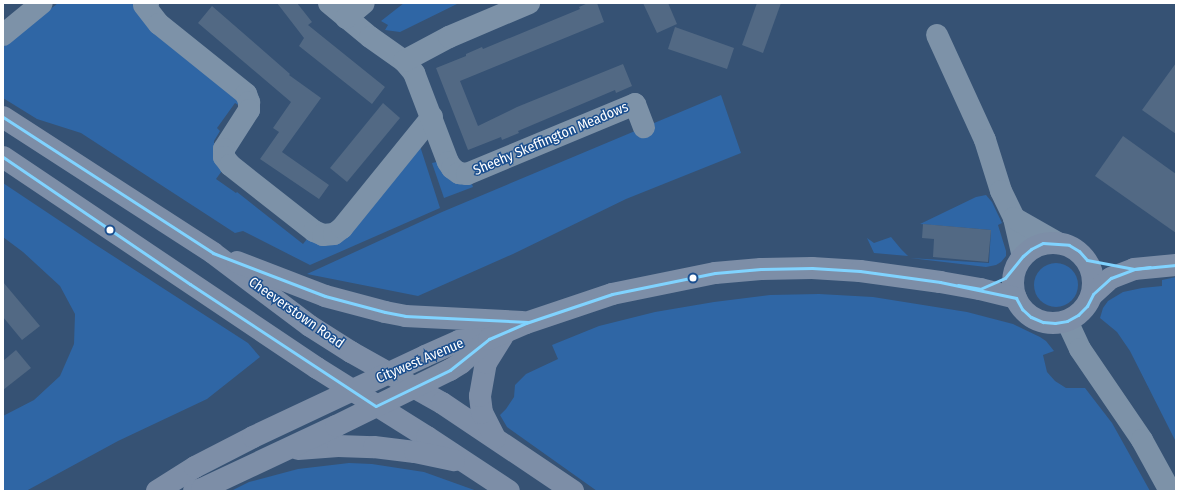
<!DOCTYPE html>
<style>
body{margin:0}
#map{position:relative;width:1179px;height:494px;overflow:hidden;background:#365274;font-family:"Fira Sans Condensed",sans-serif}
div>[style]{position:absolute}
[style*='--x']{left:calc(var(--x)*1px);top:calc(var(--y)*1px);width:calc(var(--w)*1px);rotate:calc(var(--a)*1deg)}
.green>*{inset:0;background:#2f66a5}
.round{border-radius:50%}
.building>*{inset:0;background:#526984}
.minor>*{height:22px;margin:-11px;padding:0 11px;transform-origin:11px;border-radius:11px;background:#7d92a8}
.major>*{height:22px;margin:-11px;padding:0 11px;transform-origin:11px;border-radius:11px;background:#7d8ea7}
.major>.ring{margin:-11px;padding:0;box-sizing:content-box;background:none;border:22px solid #7d8ea7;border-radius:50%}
.bus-1>*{height:3px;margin:-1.5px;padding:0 1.5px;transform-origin:1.5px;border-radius:1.5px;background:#80d3ff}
.dots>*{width:11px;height:11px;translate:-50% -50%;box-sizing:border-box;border:2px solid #1b4f8f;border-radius:50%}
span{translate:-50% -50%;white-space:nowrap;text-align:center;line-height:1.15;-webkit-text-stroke:3px #1b4f8f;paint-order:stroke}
.street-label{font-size:14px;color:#fff}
.frame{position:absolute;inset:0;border:4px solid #fff;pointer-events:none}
</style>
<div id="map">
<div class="green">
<i style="clip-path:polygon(58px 3px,135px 3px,238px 92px,240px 106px,235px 103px,217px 128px,220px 131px,214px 141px,214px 150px,224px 168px,216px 179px,236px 193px,237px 192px,303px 244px,311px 234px,322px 239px,420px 146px,440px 208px,310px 265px,243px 231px,235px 233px,81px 133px,37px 119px,3px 98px,3px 40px,48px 11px)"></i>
<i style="clip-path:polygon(404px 3px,459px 3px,400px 32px,385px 30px,388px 25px,381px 21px)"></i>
<i style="clip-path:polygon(721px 95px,741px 153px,626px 199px,513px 254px,418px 296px,307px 274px,442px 212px)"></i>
<i style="clip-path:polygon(441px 161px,469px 176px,473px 187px,444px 198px,432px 163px)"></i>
<i style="clip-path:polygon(3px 183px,96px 245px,248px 343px,260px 357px,207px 399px,118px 441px,26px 491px,3px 491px,3px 416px,34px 400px,60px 376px,74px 344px,75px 314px,60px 286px,23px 252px,3px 237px)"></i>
<i style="clip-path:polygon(986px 195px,992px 202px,1002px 223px,998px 225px,1006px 251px,1006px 256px,1001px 262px,996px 265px,986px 267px,910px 258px,989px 263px,991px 230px,920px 224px,976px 197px)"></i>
<i style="clip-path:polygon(891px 237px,901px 249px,908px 256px,874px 253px,867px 238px,874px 243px)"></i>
<i class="round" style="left:1034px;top:263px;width:44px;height:44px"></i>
<i style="clip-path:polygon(1176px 277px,1176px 442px,1130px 351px,1117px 332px,1100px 318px,1103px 308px,1108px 301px,1123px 292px,1142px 288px,1162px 286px,1162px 280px)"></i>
<i style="clip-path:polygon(819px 294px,873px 297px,967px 312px,1013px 324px,1040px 337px,1046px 341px,1054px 351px,1043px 355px,1047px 372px,1055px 381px,1066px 388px,1085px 388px,1112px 423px,1150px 491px,597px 491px,507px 427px,500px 415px,506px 409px,514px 397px,515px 385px,526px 374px,558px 359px,552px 345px,599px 326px,655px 312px,714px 302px,770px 295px)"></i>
<i style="clip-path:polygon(349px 463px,372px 464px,424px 472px,477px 491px,231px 491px,249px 482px,298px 469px)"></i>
</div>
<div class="building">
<i style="clip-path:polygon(277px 3px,297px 3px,312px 22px,308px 25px,385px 87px,372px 104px,299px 46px,304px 38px)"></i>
<i style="clip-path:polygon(588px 3px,597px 3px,604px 22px,460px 81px,478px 126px,517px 107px,623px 64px,632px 86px,616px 93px,615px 90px,518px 131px,519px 133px,502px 140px,501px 137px,468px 150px,436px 68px,466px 56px,466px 54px,482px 47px,483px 49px,580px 9px,579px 7px)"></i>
<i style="clip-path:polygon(643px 3px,668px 3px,677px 24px,657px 33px)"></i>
<i style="clip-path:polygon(757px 3px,781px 3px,763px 53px,742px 45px)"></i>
<i style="clip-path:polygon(212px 6px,290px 74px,289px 75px,321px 98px,282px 152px,329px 185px,319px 199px,260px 159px,279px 132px,273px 128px,291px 102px,198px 23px)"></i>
<i style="clip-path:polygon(675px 27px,734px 48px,727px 69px,668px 49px)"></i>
<i style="clip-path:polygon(1176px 63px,1176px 134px,1142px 110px)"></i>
<i style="clip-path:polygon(383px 103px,400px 118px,347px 182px,330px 168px)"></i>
<i style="clip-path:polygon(1123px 136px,1176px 174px,1176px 233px,1095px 176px)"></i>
<i style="clip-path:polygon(923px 224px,991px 230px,988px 262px,933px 257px,934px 239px,922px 238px)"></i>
<i style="clip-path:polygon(3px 282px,40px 326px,22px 340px,3px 317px)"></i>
<i style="clip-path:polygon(16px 350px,31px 368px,3px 390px,3px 361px)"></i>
</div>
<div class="minor">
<i style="--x:148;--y:3;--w:4;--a:153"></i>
<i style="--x:144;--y:5;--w:24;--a:52"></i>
<i style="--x:159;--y:24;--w:112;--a:38.8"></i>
<i style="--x:246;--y:94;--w:9;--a:69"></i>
<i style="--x:249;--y:102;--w:8;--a:90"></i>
<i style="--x:249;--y:110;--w:46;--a:122.7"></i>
<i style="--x:224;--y:149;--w:8;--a:90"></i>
<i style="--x:224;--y:157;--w:10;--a:53"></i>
<i style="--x:230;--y:165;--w:107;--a:38.2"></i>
<i style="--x:314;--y:231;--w:10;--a:24"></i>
<i style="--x:323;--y:235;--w:11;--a:-5"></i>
<i style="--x:334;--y:234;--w:10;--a:-37"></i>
<i style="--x:342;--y:228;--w:143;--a:-51"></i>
<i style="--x:329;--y:3;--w:53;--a:39.7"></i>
<i style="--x:370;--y:37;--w:42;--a:35.2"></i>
<i style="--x:404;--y:61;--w:16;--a:50"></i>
<i style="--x:414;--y:73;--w:95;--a:69.1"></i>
<i style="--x:448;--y:162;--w:7;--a:56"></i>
<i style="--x:452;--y:168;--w:9;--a:36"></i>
<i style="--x:459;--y:173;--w:8;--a:7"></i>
<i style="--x:467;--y:174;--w:182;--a:-22.6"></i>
<i style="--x:635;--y:104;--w:25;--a:69"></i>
<i style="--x:346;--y:18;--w:23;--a:-40"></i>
<i style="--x:3;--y:35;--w:50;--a:-39.4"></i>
<i style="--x:937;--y:35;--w:115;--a:65.4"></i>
<i style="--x:985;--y:140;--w:53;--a:72.6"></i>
<i style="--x:1001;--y:191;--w:30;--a:64"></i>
<i style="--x:1014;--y:218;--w:39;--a:77"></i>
<i style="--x:404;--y:61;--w:51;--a:-28.1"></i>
<i style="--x:449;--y:37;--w:87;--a:-23"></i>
<i style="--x:1014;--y:218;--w:51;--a:29.6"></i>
<i style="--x:1067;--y:321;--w:31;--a:65"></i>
<i style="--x:1080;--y:349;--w:110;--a:55.7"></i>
<i style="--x:1142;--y:440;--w:58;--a:61.2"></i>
</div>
<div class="major">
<i style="--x:3;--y:117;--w:250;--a:32.9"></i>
<i style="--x:213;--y:253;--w:121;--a:37"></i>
<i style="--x:310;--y:326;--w:49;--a:32.4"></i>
<i style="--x:351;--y:352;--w:104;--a:29.3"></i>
<i style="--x:442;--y:403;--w:158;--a:33.9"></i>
<i style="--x:3;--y:157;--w:378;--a:33.9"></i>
<i style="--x:317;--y:368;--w:130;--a:32.1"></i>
<i style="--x:427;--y:437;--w:98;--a:33.4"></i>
<i class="ring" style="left:1013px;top:243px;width:58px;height:58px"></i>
<i style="--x:237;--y:262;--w:94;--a:21.1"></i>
<i style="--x:325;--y:296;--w:62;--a:14.9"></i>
<i style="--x:385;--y:312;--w:20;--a:11"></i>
<i style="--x:405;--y:316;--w:117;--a:2.9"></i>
<i style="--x:1093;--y:294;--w:24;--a:-42"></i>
<i style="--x:1111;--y:278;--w:25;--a:-21"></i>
<i style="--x:1134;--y:269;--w:42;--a:-5.4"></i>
<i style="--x:495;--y:438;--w:28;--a:-117"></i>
<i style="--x:482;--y:413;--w:17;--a:-97"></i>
<i style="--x:480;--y:396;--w:34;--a:-80"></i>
<i style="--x:486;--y:363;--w:31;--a:-58"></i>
<i style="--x:298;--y:449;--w:40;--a:-4.3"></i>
<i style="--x:338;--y:446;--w:36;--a:2"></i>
<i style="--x:374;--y:447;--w:41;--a:7"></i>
<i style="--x:415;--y:452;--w:40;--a:12"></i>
<i style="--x:157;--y:491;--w:45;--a:-32.3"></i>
<i style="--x:195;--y:467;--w:65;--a:-27.3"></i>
<i style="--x:253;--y:437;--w:190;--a:-25.2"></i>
<i style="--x:425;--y:356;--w:37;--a:-24"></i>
<i style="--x:459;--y:341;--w:30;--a:-4"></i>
<i style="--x:194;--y:491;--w:8;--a:-14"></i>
<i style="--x:202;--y:489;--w:148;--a:-25.2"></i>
<i style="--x:336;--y:426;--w:127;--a:-26.2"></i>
<i style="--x:450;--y:370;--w:13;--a:-32"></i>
<i style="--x:461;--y:363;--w:37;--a:-41"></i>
<i style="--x:489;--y:339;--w:40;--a:-23.4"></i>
<i style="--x:526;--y:323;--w:91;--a:-18.6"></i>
<i style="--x:612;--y:294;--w:105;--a:-11.5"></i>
<i style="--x:715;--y:273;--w:46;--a:-5"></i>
<i style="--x:761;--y:269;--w:51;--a:-1.1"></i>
<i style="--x:812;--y:268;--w:48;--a:3.6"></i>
<i style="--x:860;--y:271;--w:81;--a:7.8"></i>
<i style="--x:940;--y:282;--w:41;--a:9.9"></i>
<i style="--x:980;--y:289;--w:37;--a:14"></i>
</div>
<div class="bus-1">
<i style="--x:3;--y:117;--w:250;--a:32.9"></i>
<i style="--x:213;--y:253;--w:120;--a:21"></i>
<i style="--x:325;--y:296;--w:62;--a:14.9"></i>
<i style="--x:385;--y:312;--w:20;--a:11"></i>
<i style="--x:405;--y:316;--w:123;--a:2.8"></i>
<i style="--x:3;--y:157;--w:226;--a:34.2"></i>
<i style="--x:190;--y:284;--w:222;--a:33.3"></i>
<i style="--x:376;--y:406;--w:82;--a:-25.9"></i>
<i style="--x:450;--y:370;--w:50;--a:-38.5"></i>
<i style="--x:489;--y:339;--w:40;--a:-23.4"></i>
<i style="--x:526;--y:323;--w:91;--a:-18.6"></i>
<i style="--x:612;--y:294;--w:105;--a:-11.5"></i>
<i style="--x:715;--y:273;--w:46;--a:-5"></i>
<i style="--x:761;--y:269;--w:51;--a:-1.1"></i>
<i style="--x:812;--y:268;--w:48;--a:3.6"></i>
<i style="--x:860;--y:271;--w:81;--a:7.8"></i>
<i style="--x:940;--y:282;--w:78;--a:11.9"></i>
<i style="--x:1016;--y:298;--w:13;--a:61"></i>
<i style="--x:1022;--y:309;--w:12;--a:42"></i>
<i style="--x:1031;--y:317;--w:13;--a:23"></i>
<i style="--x:1043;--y:322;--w:12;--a:5"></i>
<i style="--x:1055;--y:323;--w:12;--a:-9"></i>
<i style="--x:1067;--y:321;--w:13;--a:-29"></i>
<i style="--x:1078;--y:315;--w:13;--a:-45"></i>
<i style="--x:1087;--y:306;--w:13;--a:-63"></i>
<i style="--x:1093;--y:294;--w:24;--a:-42"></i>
<i style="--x:1111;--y:278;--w:25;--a:-21"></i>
<i style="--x:1134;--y:269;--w:42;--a:-5.4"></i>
<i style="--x:958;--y:285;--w:22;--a:10"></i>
<i style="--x:980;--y:289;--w:27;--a:-24"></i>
<i style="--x:1005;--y:278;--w:28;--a:-51"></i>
<i style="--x:1023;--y:256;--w:11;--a:-41"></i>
<i style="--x:1031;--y:249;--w:13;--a:-27"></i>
<i style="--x:1043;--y:243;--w:26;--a:4"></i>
<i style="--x:1069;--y:245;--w:12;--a:31"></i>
<i style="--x:1079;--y:251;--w:12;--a:48"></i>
<i style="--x:1087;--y:260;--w:48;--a:10.8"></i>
<i style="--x:1134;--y:269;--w:16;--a:-7"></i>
</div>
<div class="dots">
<i style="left:110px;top:230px;background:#fff"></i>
<i style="left:693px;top:278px;background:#fff"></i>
</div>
<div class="street-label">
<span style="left:551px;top:139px;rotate:-23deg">Sheehy Skeffington Meadows</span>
<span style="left:296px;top:313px;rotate:35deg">Cheeverstown Road</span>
<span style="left:420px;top:361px;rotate:-23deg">Citywest Avenue</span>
</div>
<div class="frame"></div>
</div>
